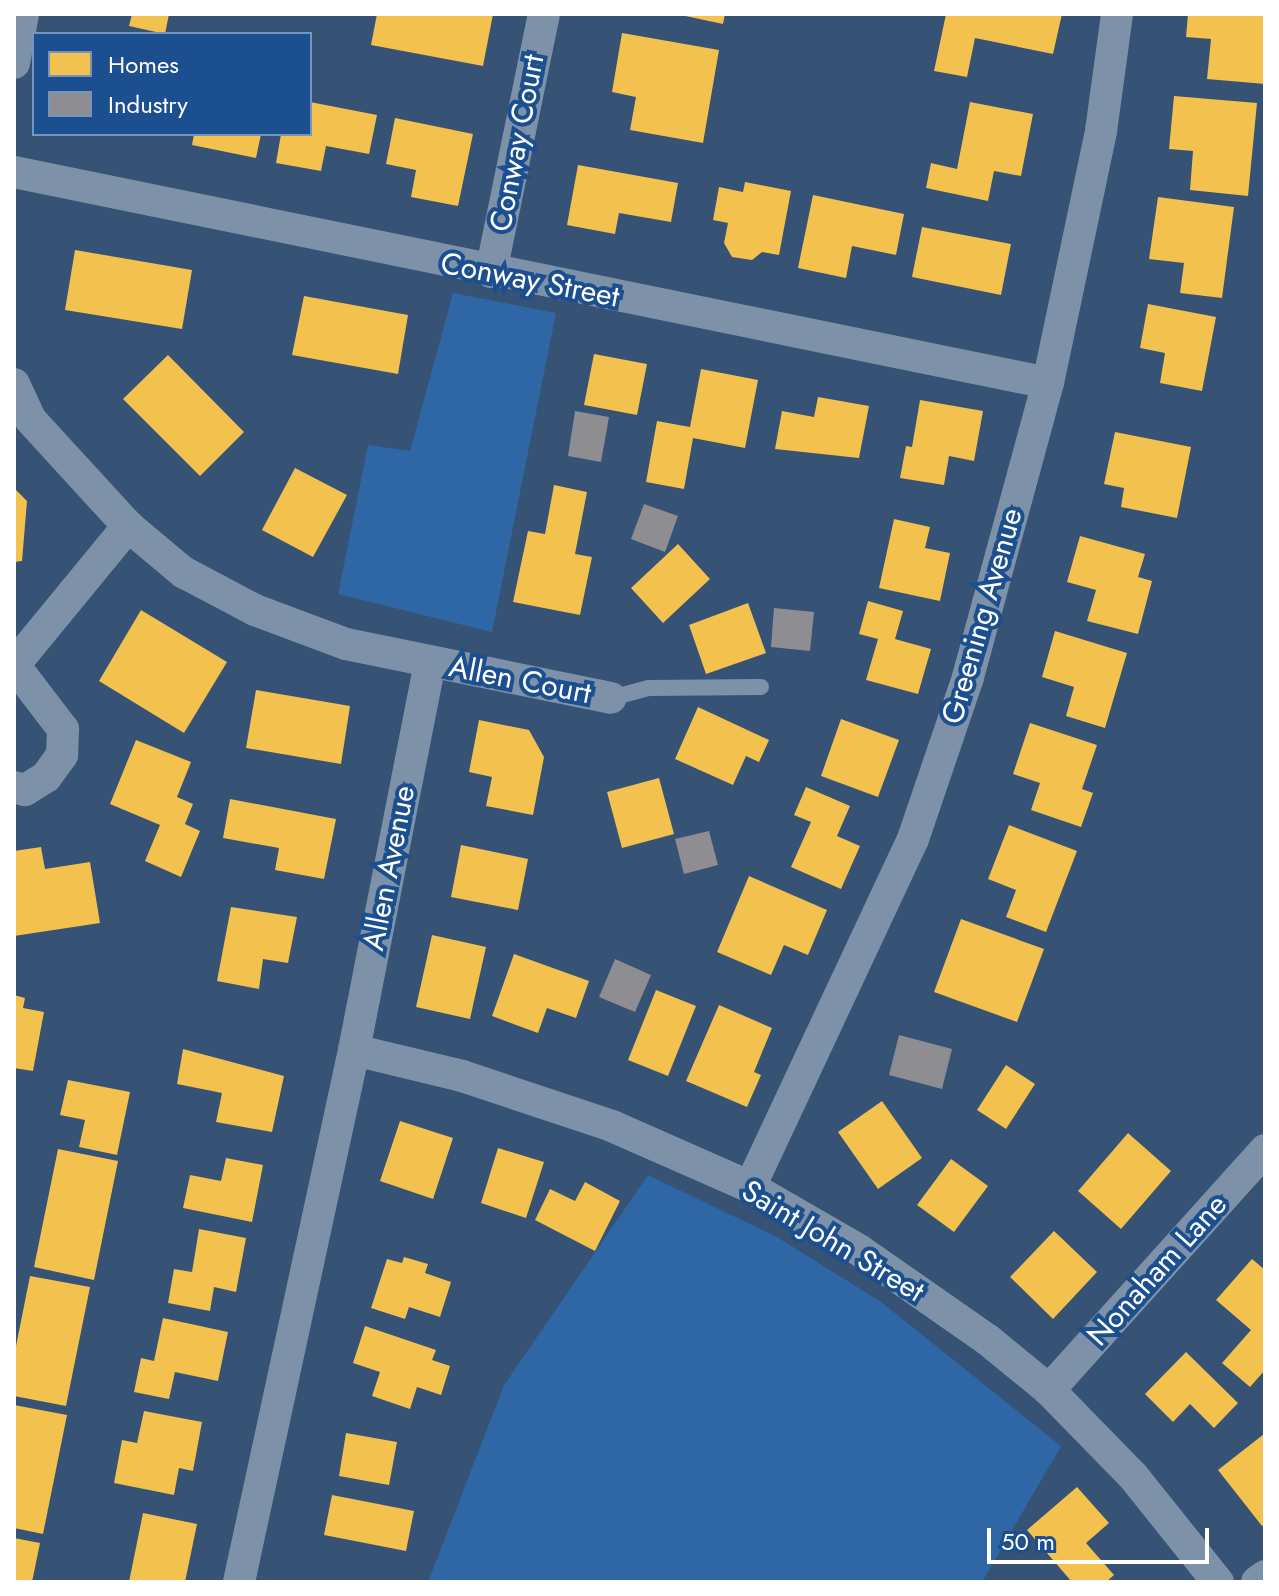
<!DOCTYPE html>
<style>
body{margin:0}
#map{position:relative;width:1279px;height:1596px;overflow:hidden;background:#365274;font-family:Jost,sans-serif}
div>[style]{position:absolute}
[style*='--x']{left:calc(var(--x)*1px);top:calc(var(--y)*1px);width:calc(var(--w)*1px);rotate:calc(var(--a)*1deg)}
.green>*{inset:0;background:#2f66a5}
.homes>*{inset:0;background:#f2c14e}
.industry>*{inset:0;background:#8d8d92}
.lane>*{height:16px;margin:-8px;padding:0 8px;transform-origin:8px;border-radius:8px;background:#7d92a8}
.street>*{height:32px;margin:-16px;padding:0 16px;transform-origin:16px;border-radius:16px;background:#7d92a8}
span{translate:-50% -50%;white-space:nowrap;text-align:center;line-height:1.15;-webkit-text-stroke:8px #1b4f8f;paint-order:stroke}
.street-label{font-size:30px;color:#fff}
.frame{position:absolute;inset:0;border:16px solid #fff;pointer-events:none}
.legend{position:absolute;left:32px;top:32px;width:280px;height:104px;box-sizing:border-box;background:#1b4f8f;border:2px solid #7695bc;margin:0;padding:10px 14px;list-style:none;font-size:24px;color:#fff}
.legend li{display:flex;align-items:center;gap:16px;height:40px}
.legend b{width:40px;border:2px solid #7695bc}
.scale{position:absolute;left:987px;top:1528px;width:222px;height:36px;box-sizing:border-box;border:4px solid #fff;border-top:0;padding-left:10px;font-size:24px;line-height:28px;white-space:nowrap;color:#fff;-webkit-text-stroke:6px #1b4f8f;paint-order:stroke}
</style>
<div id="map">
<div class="green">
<i style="clip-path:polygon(453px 293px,556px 313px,492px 632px,338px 594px,368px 445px,410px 451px)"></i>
<i style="clip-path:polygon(648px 1175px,775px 1236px,880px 1301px,1061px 1446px,982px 1582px,428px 1582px,504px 1385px)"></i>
</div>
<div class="homes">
<i style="clip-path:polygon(132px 14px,169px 14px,165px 34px,129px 26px)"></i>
<i style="clip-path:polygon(377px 14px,493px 14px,483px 66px,371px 45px)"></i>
<i style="clip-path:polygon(676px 14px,725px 14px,723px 24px)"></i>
<i style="clip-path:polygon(946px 14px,1062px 14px,1053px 54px,975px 38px,967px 77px,934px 71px)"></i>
<i style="clip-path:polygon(1188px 14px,1265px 14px,1265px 84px,1207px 79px,1211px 39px,1186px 37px)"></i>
<i style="clip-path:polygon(622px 33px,719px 50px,703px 143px,630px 130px,636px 97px,612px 92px)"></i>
<i style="clip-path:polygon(1174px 96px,1257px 103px,1248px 196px,1190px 190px,1193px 151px,1169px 149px)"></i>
<i style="clip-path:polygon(310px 102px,377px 115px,369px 154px,326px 146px,321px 171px,276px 163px,281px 134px,310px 134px)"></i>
<i style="clip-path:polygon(970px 102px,1033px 114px,1021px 176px,994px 171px,988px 201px,926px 188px,931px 163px,957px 169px)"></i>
<i style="clip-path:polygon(395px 118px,473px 134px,458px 206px,411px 197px,416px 170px,386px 164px)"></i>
<i style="clip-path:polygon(194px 134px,261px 134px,256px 158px,192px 145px)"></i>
<i style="clip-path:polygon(578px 165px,678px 183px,671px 222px,619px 213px,615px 234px,567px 225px)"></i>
<i style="clip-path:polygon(745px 182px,791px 191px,779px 255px,762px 252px,752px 260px,732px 257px,724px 243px,728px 223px,713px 220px,719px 187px,743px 192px)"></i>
<i style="clip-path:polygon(813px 195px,904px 214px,896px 255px,852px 246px,846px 278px,798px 268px)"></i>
<i style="clip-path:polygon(1158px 197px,1234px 207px,1222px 298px,1180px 293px,1184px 263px,1149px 259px)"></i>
<i style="clip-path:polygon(922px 227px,1011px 244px,1001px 295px,912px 277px)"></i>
<i style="clip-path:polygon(75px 250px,192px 270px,182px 329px,65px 310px)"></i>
<i style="clip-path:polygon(304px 296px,408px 315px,398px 374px,292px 355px)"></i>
<i style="clip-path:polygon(1148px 304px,1216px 317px,1202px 391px,1160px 383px,1165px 353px,1140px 348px)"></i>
<i style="clip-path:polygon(594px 354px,647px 364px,637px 415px,584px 405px)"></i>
<i style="clip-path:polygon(168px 355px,244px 432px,200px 476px,123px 399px)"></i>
<i style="clip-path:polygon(701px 369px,758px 380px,745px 448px,693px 438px,684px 489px,646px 482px,657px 421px,690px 427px)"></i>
<i style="clip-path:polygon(818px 397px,869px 406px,859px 458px,775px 449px,782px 411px,814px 417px)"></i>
<i style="clip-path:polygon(920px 400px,983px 411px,974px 461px,949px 456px,944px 485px,900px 478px,906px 446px,912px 447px)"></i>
<i style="clip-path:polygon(1115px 432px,1191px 447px,1177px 518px,1121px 507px,1124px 488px,1104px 484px)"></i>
<i style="clip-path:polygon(295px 468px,347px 495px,313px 557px,262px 530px)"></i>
<i style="clip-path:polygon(554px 485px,587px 492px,575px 554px,592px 557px,580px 615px,513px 602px,528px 531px,545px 534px)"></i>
<i style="clip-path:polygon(14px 488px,27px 501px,22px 561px,14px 562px)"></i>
<i style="clip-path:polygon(894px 519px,930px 527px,925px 548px,950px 553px,940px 601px,879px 588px)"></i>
<i style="clip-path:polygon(1080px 536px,1145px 554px,1138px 577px,1152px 581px,1138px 634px,1087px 621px,1096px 590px,1067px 582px)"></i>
<i style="clip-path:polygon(678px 544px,710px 579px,663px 623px,631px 588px)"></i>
<i style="clip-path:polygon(868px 601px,903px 611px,895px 639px,931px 649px,918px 694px,866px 680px,878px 639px,859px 634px)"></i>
<i style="clip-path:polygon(748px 603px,766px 653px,706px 674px,689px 625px)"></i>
<i style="clip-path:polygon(141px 610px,227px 662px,184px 733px,99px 681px)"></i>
<i style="clip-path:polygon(1055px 631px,1127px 653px,1105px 728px,1066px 716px,1074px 687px,1042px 677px)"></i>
<i style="clip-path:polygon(256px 690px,350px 706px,341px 764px,246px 748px)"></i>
<i style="clip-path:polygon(698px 707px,769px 740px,759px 762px,746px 756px,733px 785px,675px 759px)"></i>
<i style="clip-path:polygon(841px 719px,899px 740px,878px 797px,821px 776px)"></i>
<i style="clip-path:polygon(479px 720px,529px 730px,544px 757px,533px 815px,486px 806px,492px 777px,469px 772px)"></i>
<i style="clip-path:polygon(1030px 723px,1097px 745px,1082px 789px,1093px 793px,1081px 827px,1031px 810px,1040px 783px,1013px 774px)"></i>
<i style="clip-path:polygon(136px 740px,191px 762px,177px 797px,193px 804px,185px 824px,200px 831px,181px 877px,145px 861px,160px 825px,110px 804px)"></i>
<i style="clip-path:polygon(659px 778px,674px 834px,622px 848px,607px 792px)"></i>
<i style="clip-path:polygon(806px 787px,850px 806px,837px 836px,860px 846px,841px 889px,791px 867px,811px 822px,794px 815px)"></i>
<i style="clip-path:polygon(230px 799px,336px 819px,324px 879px,275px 870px,279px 848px,223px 838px)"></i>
<i style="clip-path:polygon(1009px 825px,1077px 851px,1046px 932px,1006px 917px,1016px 890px,988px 879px)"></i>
<i style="clip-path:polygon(461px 845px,528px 859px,518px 910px,451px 897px)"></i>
<i style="clip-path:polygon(41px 847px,45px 869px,90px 862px,100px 923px,14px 936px,14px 851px)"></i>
<i style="clip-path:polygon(749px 876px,827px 910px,808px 955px,784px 945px,771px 975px,717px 952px)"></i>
<i style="clip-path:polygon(231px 907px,297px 917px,288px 963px,263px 959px,259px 989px,217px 981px)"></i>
<i style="clip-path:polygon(961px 919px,1044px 949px,1017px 1022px,934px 992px)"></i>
<i style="clip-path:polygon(432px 935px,486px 947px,470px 1019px,416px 1007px)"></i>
<i style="clip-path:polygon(514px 954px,589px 981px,576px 1018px,547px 1008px,538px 1033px,492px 1016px)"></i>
<i style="clip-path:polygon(656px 990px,696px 1006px,668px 1076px,628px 1060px)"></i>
<i style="clip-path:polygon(14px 995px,25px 998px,23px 1008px,44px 1012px,33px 1071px,14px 1068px)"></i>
<i style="clip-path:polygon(719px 1005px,772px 1028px,754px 1072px,761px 1075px,747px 1107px,686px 1081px)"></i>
<i style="clip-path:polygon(183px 1049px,284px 1076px,272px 1132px,216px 1122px,222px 1093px,177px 1084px)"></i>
<i style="clip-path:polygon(1006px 1065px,1035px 1084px,1006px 1129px,977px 1110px)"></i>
<i style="clip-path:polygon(68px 1080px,130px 1092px,117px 1155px,79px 1147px,85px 1120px,60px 1115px)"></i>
<i style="clip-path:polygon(882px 1101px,922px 1158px,878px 1189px,838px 1132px)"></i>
<i style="clip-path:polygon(400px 1121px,453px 1138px,433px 1199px,380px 1181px)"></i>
<i style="clip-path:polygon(1128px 1133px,1171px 1171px,1121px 1229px,1078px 1191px)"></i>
<i style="clip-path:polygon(498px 1148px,544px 1162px,526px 1218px,481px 1203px)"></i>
<i style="clip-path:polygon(58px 1149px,118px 1161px,94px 1280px,34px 1267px)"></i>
<i style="clip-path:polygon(226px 1158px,263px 1165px,252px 1222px,183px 1208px,190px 1175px,221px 1181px)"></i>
<i style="clip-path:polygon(951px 1159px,988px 1186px,954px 1232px,917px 1205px)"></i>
<i style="clip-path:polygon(585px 1182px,620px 1201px,595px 1251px,535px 1220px,550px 1189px,575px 1201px)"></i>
<i style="clip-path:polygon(199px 1229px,246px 1238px,236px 1292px,214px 1287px,210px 1311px,168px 1303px,174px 1269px,192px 1272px)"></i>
<i style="clip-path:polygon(1054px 1231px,1097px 1272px,1053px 1319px,1010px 1277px)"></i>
<i style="clip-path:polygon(404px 1257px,428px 1264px,425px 1273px,451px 1282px,440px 1317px,409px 1307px,405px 1319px,371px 1308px,387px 1259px,402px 1263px)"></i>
<i style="clip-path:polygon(1252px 1259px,1265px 1270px,1265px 1370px,1250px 1387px,1222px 1363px,1251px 1330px,1216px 1300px)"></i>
<i style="clip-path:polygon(30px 1276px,90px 1287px,66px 1406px,14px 1396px,14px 1356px)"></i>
<i style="clip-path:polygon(163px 1318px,228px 1332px,218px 1381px,175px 1372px,169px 1399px,134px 1392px,141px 1358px,154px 1361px)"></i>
<i style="clip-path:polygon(365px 1326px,436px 1350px,432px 1360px,450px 1366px,441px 1395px,417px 1387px,410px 1409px,372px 1396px,380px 1372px,353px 1363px)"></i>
<i style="clip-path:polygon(1186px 1352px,1238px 1403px,1214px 1428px,1190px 1404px,1173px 1422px,1145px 1394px)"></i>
<i style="clip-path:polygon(14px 1405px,67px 1415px,43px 1534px,14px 1528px)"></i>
<i style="clip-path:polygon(144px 1411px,202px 1422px,193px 1471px,179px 1468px,174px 1495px,114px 1483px,122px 1440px,137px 1443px)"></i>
<i style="clip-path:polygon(346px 1433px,397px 1442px,389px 1485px,339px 1476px)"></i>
<i style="clip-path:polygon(1264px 1434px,1265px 1524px,1262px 1526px,1218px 1470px)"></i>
<i style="clip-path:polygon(1077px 1487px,1109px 1523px,1086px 1543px,1114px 1575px,1106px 1582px,1072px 1582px,1027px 1530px)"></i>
<i style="clip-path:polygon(332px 1495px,414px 1511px,406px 1551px,324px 1535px)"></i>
<i style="clip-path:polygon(143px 1513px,197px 1524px,185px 1582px,129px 1582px)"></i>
<i style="clip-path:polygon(14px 1538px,40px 1543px,32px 1582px,14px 1582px)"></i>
</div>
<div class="industry">
<i style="clip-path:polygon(575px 411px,609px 417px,601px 462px,568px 456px)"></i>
<i style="clip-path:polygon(644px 504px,678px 516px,665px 552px,631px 539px)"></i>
<i style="clip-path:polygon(774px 608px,814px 612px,810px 651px,771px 647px)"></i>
<i style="clip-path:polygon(709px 831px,718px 865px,684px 874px,675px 839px)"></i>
<i style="clip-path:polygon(615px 959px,651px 975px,635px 1012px,599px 997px)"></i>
<i style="clip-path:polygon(899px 1035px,952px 1049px,942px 1089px,889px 1075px)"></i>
</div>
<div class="lane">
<i style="--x:611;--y:698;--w:38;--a:-15"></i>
<i style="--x:648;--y:688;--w:113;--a:-0.5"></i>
</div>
<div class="street">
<i style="--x:14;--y:63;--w:50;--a:-79.6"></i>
<i style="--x:14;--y:172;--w:1055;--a:11.53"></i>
<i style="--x:491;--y:272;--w:263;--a:-78.4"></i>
<i style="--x:14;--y:384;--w:38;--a:65"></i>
<i style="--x:30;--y:419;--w:145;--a:47.5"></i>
<i style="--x:128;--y:526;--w:72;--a:39.9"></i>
<i style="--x:183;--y:572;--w:81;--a:27.8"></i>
<i style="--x:255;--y:610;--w:97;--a:20.5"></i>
<i style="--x:346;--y:644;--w:270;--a:11.5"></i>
<i style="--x:14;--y:665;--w:180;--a:-50.6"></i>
<i style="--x:14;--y:665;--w:81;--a:52.6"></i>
<i style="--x:63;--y:729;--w:26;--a:92"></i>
<i style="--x:62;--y:755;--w:27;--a:126"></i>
<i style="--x:46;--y:777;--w:25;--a:148"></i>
<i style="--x:25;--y:790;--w:11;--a:-165"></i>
<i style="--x:354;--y:1050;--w:111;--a:13.5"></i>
<i style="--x:462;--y:1076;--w:158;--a:18.4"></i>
<i style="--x:612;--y:1126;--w:151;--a:23.8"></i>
<i style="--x:750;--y:1187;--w:126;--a:30"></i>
<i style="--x:859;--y:1250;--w:157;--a:34.9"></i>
<i style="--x:988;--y:1340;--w:79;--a:39.3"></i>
<i style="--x:1049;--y:1390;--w:120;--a:45.7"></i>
<i style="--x:1133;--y:1476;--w:136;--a:51.3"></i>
<i style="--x:750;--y:1187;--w:384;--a:-64.9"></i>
<i style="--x:913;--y:839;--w:171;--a:-71.2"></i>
<i style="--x:968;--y:677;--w:305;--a:-74.8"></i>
<i style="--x:1048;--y:383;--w:258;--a:-78.1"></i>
<i style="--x:1101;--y:131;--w:118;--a:-82.2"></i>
<i style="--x:1049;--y:1390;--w:323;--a:-48"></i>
<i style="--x:239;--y:1582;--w:544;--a:-77.8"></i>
<i style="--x:354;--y:1050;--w:395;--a:-78.9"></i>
<i style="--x:1257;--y:1582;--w:10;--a:-37"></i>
</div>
<div class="street-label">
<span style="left:517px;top:143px;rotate:-79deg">Conway Court</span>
<span style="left:530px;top:280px;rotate:11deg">Conway Street</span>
<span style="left:982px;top:616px;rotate:-74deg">Greening Avenue</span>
<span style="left:520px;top:680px;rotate:11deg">Allen Court</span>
<span style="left:389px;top:868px;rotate:-79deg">Allen Avenue</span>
<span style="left:833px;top:1241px;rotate:31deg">Saint John Street</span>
<span style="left:1157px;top:1270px;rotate:-48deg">Nonaham Lane</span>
</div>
<div class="frame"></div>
<ul class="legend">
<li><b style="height:22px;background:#f2c14e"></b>Homes</li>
<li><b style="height:22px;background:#8d8d92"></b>Industry</li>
</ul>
<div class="scale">50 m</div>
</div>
